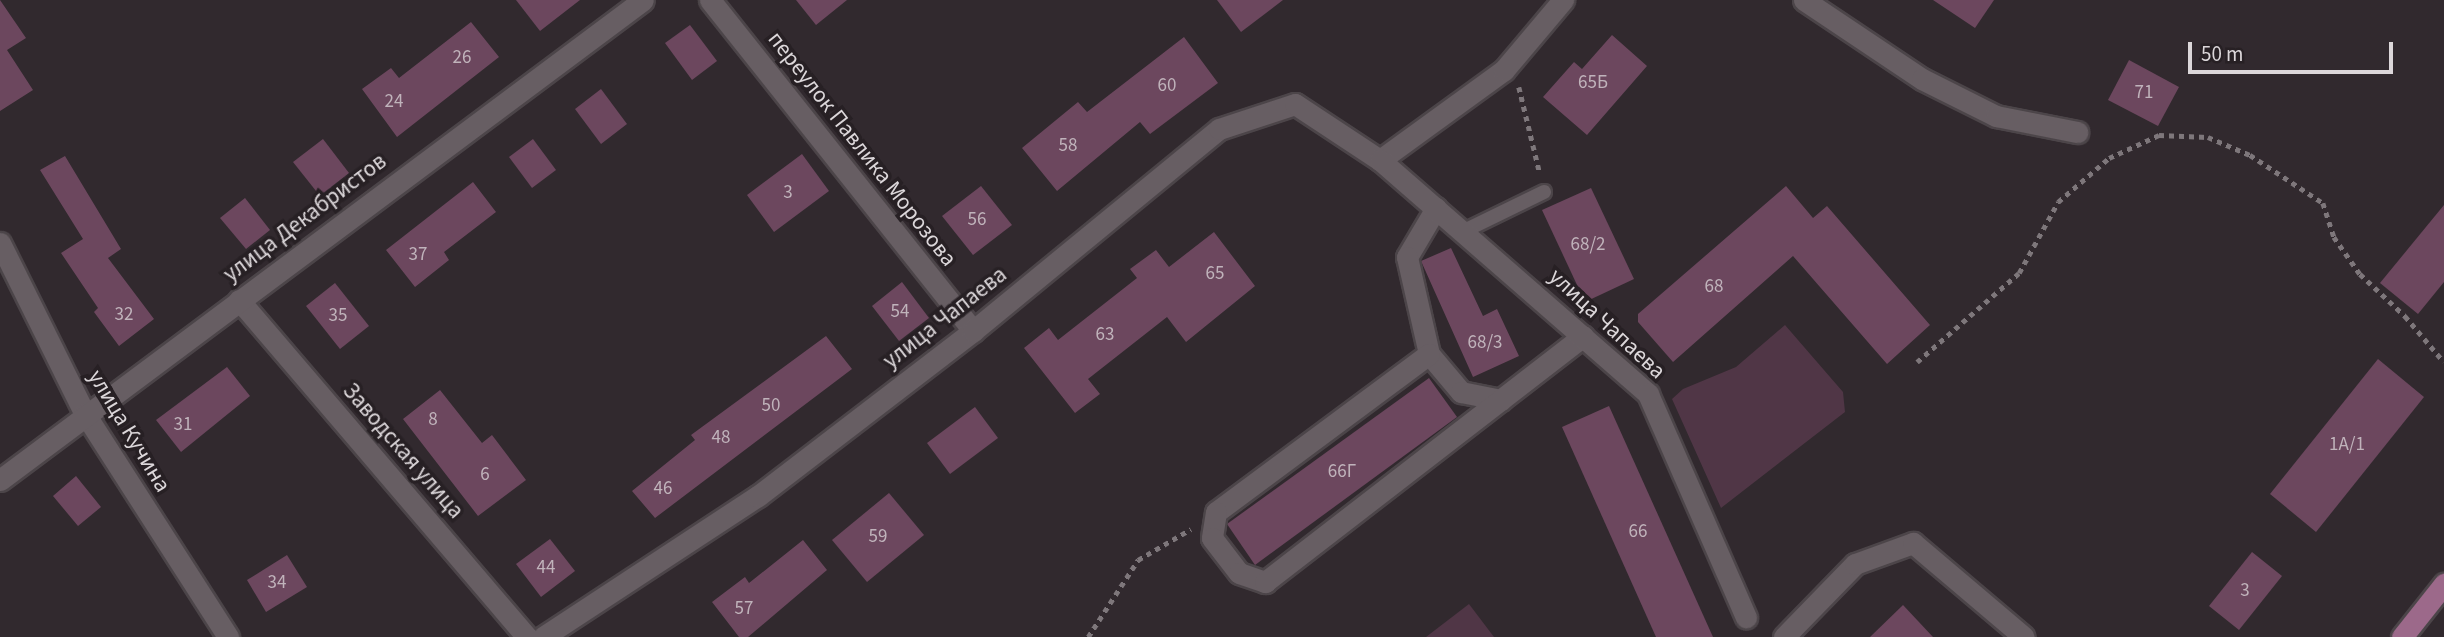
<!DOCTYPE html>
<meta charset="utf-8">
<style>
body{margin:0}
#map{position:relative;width:2444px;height:637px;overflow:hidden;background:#31292e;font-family:"Source Sans 3",sans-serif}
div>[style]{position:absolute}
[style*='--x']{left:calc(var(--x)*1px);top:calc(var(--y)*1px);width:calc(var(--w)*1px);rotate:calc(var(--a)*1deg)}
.green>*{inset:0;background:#503646}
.building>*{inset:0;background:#6c475e}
.path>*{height:4.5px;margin-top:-2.25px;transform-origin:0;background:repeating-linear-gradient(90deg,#7e777b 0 5px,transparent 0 10px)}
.roads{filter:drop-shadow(2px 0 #4c4549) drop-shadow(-2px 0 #4c4549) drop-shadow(0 2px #4c4549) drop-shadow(0 -2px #4c4549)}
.lane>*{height:14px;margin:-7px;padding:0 7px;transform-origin:7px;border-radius:7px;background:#675e63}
.street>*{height:21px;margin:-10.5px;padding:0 10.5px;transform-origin:10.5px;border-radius:10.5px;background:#675e63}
.primary>*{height:21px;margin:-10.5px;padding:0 10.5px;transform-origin:10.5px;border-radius:10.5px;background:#9c698a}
span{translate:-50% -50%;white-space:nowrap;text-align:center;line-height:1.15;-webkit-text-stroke:7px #272024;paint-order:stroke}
.number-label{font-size:19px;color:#c0b3bb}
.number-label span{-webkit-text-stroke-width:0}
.street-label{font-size:23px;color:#dcd7da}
.scale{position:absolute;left:2188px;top:42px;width:205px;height:32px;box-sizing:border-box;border:4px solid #dcd7da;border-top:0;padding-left:9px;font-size:21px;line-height:24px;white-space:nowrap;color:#dcd7da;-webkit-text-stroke:5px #272024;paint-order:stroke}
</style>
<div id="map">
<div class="green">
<i style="clip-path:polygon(1785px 325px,1843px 392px,1845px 412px,1721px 508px,1672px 399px,1683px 389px,1736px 367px)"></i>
<i style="clip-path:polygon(1469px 604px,1494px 637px,1426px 637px)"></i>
</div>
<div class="building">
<i style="clip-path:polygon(0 0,26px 38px,7px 50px,33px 90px,0 111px)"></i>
<i style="clip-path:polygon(516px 0,580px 0,540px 31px)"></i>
<i style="clip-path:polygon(796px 0,847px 0,816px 25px)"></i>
<i style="clip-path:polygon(1217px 0,1283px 0,1241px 32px)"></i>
<i style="clip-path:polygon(1933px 0,1994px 0,1975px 28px)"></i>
<i style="clip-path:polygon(471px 22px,499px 57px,397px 137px,362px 89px,391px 68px,399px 78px)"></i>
<i style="clip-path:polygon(690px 25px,717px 61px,692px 80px,665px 43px)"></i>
<i style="clip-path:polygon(1612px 35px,1647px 66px,1587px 135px,1543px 97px,1574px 62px,1582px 69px)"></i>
<i style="clip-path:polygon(1184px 37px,1218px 83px,1150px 134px,1140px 122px,1057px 191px,1022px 148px,1078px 102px,1087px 112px)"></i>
<i style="clip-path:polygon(2129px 60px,2179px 87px,2158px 126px,2108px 100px)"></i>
<i style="clip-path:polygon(601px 89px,627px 124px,601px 144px,575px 109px)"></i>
<i style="clip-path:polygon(323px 139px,349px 173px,320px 196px,293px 162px)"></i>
<i style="clip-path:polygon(533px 139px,556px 170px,532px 188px,509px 157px)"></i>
<i style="clip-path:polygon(802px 154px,829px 191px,774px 232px,747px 195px)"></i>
<i style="clip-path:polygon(65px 156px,121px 249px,108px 258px,154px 319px,119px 346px,94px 312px,98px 308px,61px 253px,83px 239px,40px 170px)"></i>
<i style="clip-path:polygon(473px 182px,496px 212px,444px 252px,449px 260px,415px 287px,386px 250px)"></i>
<i style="clip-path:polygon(981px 186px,1012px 225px,973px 255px,942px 216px)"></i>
<i style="clip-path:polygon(1786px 186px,1813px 218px,1827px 206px,1930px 325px,1887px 364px,1793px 256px,1673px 362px,1638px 322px,1638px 314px)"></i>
<i style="clip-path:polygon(1591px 188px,1634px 279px,1585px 302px,1542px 210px)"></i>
<i style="clip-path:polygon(245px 198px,270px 230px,246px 249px,220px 218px)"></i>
<i style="clip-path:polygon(2444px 205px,2444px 282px,2418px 314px,2380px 283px)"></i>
<i style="clip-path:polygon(1214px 232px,1255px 286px,1186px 342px,1167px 317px,1088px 379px,1100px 394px,1075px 413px,1024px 348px,1049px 328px,1058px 340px,1137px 278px,1130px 269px,1156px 250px,1169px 267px)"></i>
<i style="clip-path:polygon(1451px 248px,1483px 316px,1497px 309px,1519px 356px,1473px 377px,1421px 261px)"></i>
<i style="clip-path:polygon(902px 282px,929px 318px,899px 341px,872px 306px)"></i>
<i style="clip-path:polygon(335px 283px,369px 326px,340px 349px,306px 306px)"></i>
<i style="clip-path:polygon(826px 336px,852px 369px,655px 518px,632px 491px,695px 440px,691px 435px)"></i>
<i style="clip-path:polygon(2378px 359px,2424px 397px,2316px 532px,2270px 494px)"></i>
<i style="clip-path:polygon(227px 367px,250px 396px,181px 452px,156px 420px)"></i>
<i style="clip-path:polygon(1429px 378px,1457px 417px,1255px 565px,1227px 524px)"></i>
<i style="clip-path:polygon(440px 390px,482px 443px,492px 435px,526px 480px,478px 516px,403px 419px)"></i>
<i style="clip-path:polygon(1609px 406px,1713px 637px,1656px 637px,1562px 427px)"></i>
<i style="clip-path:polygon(975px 407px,998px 438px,950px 474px,927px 443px)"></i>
<i style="clip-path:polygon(76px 476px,101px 507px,78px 526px,53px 496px)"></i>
<i style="clip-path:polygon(889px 493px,924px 535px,867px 582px,832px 540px)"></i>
<i style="clip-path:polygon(550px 539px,575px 571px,541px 597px,516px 564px)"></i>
<i style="clip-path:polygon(803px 540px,827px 570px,748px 637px,739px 637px,712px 602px,745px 577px,749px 583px)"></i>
<i style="clip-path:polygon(2252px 552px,2282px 576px,2239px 630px,2209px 606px)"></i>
<i style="clip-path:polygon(287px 555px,307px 587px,266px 612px,247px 580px)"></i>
<i style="clip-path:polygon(1903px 605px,1933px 637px,1870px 637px)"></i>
</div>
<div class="path">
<i style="--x:1519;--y:87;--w:89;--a:76.4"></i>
<i style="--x:1917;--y:362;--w:135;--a:-41.1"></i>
<i style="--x:2019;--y:273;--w:81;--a:-61.2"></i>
<i style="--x:2058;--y:202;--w:67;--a:-40.8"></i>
<i style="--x:2109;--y:158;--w:55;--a:-24.7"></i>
<i style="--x:2159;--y:135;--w:49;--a:2.3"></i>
<i style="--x:2208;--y:137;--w:46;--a:23.2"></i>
<i style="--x:2250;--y:155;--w:87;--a:33.3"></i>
<i style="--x:2323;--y:203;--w:36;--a:72"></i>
<i style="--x:2334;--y:237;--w:45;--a:54.9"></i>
<i style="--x:2360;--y:274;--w:62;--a:43"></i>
<i style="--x:2405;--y:316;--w:60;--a:49.7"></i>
<i style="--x:1088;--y:637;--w:92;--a:-57"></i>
<i style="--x:1138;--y:560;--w:61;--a:-30.3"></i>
</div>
<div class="roads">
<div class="lane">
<i style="--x:1464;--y:231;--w:89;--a:-26"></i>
</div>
<div class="street">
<i style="--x:710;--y:0;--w:423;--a:51.5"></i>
<i style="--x:1804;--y:0;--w:142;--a:33.8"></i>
<i style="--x:1922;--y:79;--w:83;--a:26.6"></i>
<i style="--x:1996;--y:116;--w:83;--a:11.2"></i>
<i style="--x:1380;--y:160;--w:153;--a:-36"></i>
<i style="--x:1504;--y:70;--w:92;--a:-49.9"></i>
<i style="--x:1436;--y:208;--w:57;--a:120.6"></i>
<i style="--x:1407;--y:257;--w:99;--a:77.2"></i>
<i style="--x:1429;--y:354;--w:50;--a:49.9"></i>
<i style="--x:1461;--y:392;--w:41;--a:11.3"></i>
<i style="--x:0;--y:243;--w:191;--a:63.6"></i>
<i style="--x:85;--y:414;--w:265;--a:57.3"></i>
<i style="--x:239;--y:300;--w:443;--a:49.5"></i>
<i style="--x:1429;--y:354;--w:265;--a:143.4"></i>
<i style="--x:1216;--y:512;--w:26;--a:99"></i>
<i style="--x:1212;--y:538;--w:44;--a:52.4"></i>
<i style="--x:1239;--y:573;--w:28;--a:19"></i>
<i style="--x:1265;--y:582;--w:402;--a:-37.7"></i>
<i style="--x:0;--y:480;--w:802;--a:-36.74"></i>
<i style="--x:543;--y:637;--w:257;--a:-33.3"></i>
<i style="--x:758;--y:496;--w:271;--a:-37.5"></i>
<i style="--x:973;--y:331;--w:318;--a:-39.4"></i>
<i style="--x:1219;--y:129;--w:80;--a:-18.2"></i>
<i style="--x:1295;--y:104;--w:102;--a:33.4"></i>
<i style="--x:1380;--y:160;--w:356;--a:41.1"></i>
<i style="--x:1648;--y:394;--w:244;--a:66.3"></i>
<i style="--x:1784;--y:637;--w:102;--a:-45.8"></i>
<i style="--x:1855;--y:564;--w:62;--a:-19.9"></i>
<i style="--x:1913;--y:543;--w:145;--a:40.3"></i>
</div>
<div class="primary">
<i style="--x:2402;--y:637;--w:68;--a:-51.6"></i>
</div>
</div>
<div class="number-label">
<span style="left:462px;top:58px">26</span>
<span style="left:1593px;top:83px">65Б</span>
<span style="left:1167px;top:86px">60</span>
<span style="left:2144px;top:93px">71</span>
<span style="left:394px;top:102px">24</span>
<span style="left:1068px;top:146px">58</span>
<span style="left:788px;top:193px">3</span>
<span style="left:977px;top:220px">56</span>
<span style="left:1588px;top:245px">68/2</span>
<span style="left:418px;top:255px">37</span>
<span style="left:1215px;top:274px">65</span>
<span style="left:1714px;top:287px">68</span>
<span style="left:900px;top:312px">54</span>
<span style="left:124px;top:315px">32</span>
<span style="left:338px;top:316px">35</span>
<span style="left:1105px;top:335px">63</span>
<span style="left:1485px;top:343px">68/3</span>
<span style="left:771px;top:406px">50</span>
<span style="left:433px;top:420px">8</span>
<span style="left:183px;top:425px">31</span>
<span style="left:721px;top:438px">48</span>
<span style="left:2347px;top:445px">1А/1</span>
<span style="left:1342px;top:472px">66Г</span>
<span style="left:485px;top:475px">6</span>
<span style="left:663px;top:489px">46</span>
<span style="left:1638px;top:532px">66</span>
<span style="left:878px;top:537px">59</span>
<span style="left:546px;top:568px">44</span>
<span style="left:277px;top:583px">34</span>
<span style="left:2245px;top:591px">3</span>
<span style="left:744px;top:609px">57</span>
</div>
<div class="street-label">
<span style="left:862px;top:149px;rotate:52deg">переулок Павлика Морозова</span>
<span style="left:305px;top:218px;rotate:-37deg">улица Декабристов</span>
<span style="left:945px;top:318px;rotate:-38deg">улица Чапаева</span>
<span style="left:1607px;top:324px;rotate:43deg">улица Чапаева</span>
<span style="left:129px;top:431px;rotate:59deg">улица Кучина</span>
<span style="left:403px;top:451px;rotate:49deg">Заводская улица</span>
</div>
<div class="scale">50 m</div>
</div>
